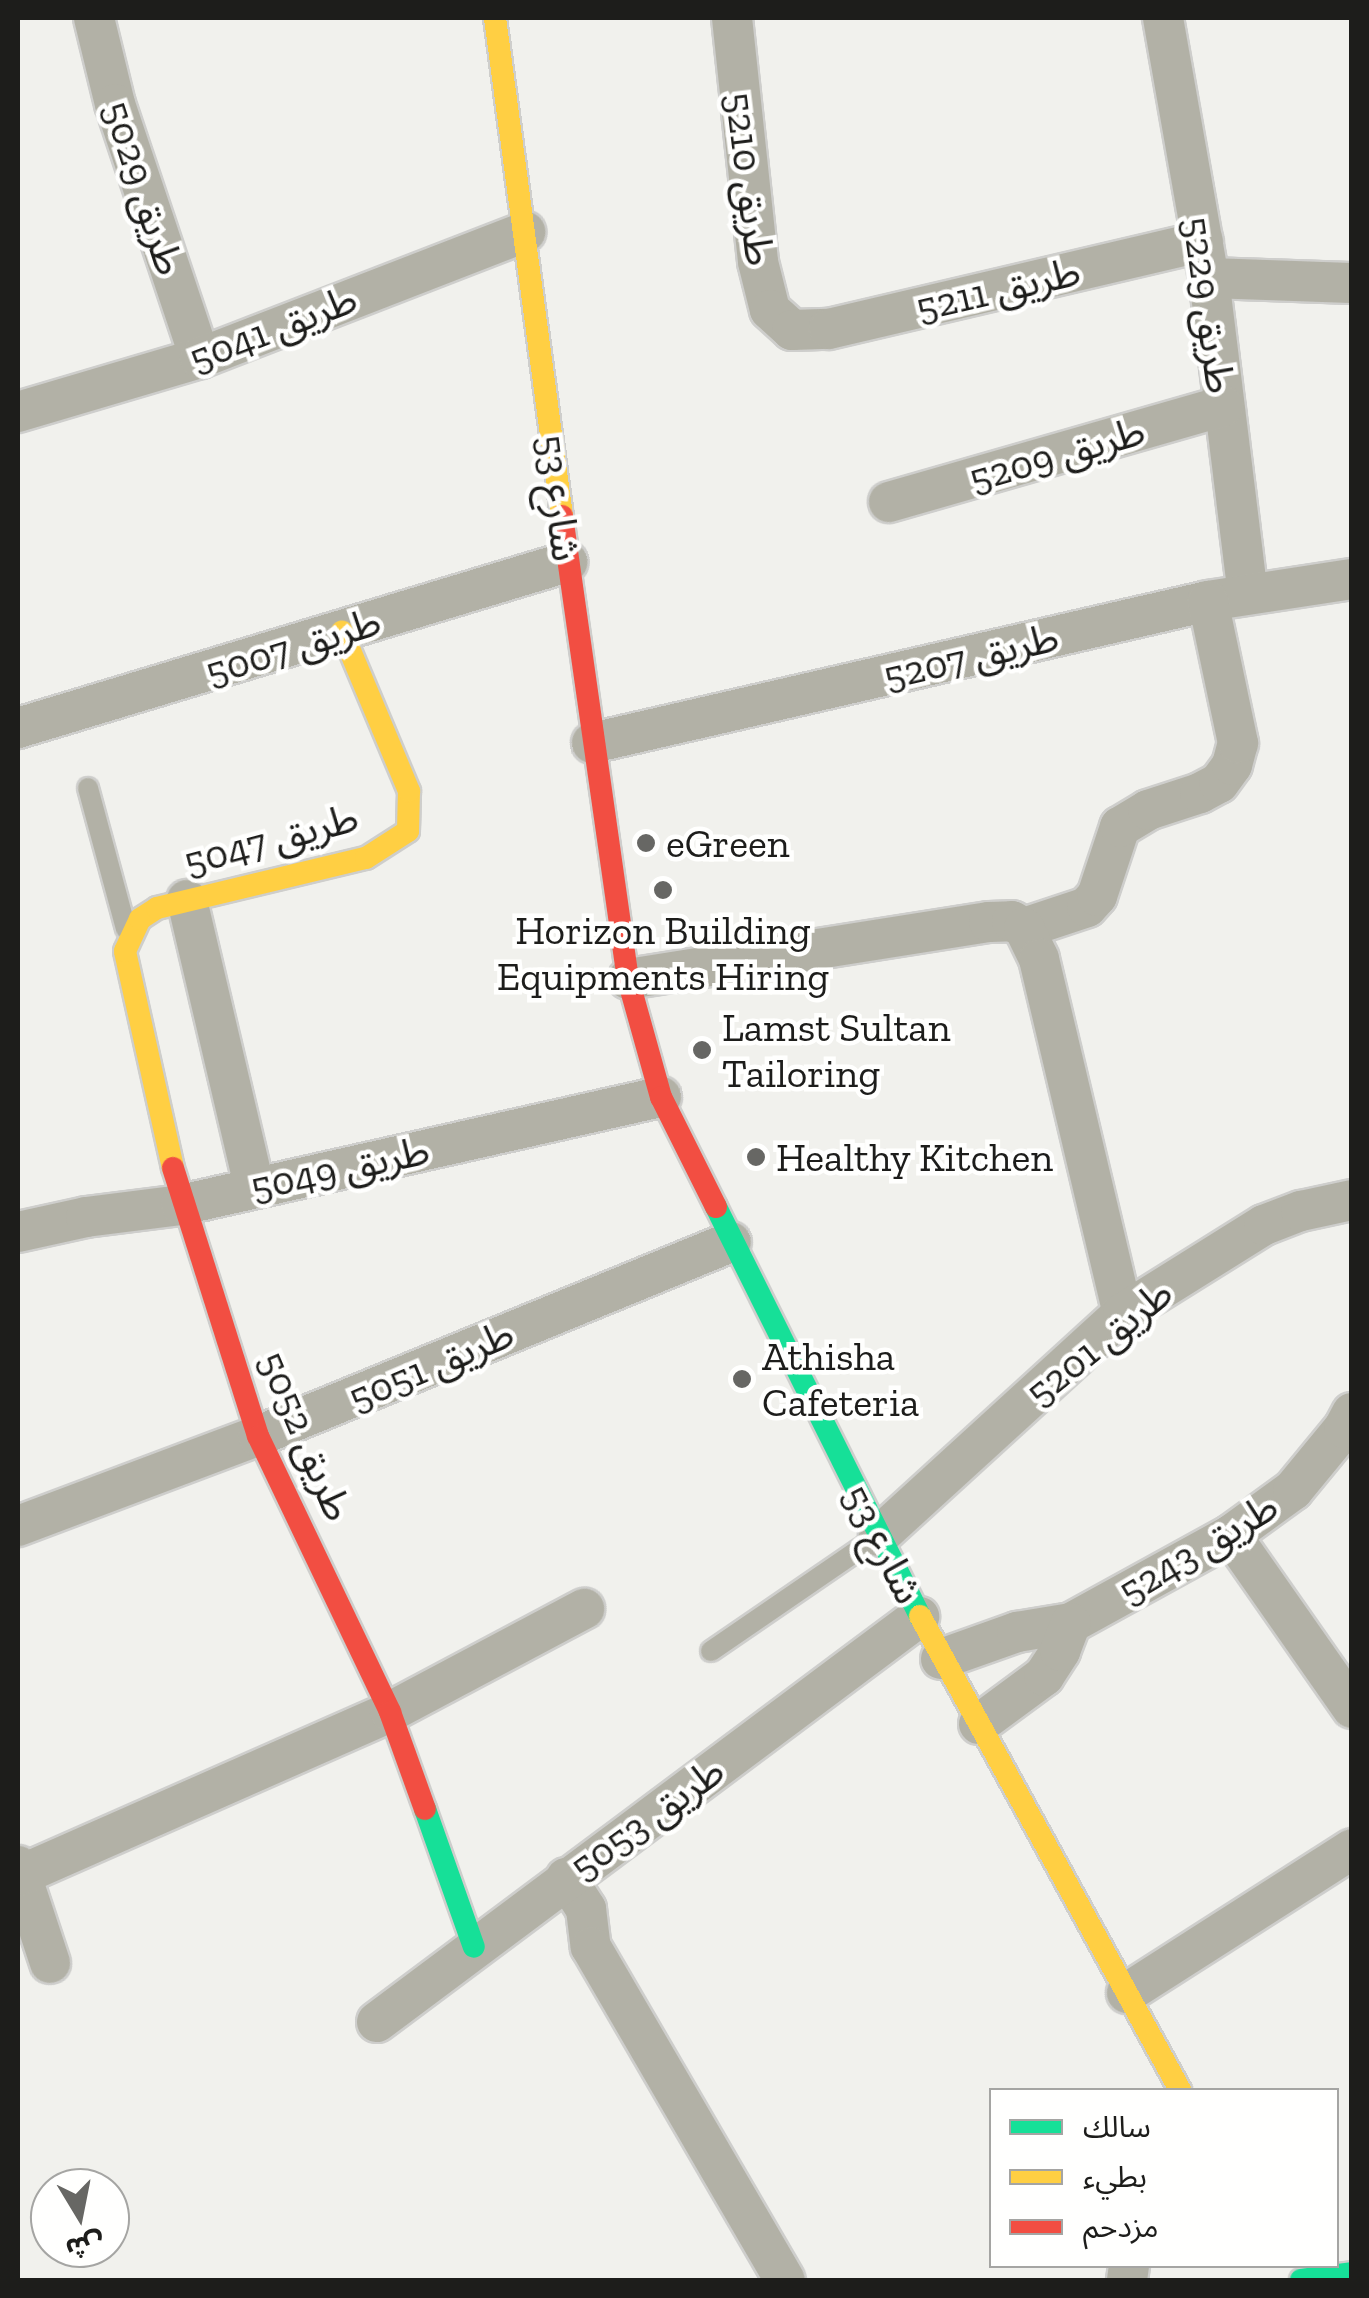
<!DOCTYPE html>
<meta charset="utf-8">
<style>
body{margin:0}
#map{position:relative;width:1369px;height:2298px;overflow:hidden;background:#f1f1ed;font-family:"Zilla Slab","Noto Sans Arabic",serif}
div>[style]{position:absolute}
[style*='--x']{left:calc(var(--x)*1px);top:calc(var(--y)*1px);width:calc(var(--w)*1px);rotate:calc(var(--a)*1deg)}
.roads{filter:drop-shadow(2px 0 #cececc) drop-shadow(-2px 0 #cececc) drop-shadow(0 2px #cececc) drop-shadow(0 -2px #cececc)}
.lane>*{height:20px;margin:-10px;padding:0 10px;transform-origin:10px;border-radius:10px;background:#b2b1a6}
.street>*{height:40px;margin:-20px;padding:0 20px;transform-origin:20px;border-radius:20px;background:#b2b1a6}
.fast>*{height:22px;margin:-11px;padding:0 11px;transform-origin:11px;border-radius:11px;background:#16e098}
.slow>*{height:22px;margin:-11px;padding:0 11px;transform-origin:11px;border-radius:11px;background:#ffcf43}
.jam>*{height:22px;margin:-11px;padding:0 11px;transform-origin:11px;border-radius:11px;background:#f24e42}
.dots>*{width:28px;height:28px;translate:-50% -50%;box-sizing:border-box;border:5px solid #fffffe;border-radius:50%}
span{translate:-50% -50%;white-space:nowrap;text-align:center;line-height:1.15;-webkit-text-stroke:9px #fffffe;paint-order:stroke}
.street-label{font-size:40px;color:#1d1d1b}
.poi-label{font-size:40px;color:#1d1d1b}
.left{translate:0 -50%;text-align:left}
.frame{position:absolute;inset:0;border:20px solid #1d1d1b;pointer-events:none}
.legend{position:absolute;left:989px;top:2088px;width:350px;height:180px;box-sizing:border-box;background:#fffffe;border:2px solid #a5a5a3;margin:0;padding:12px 18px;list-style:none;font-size:30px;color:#1d1d1b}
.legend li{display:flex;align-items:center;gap:20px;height:50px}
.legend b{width:50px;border:2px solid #a5a5a3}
.north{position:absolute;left:30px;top:2168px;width:100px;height:100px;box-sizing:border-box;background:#fffffe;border:2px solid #a5a5a3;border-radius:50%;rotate:170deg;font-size:28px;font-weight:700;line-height:40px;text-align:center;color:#1d1d1b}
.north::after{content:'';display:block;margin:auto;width:35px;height:45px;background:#676764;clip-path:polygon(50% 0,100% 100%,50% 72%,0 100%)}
</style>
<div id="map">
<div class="roads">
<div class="lane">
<i style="--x:88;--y:788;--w:146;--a:74.9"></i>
<i style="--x:711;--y:1651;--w:204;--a:-34.4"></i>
</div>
<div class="street">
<i style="--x:94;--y:18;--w:89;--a:76.3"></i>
<i style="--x:115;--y:104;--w:268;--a:71.5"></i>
<i style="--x:732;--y:18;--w:245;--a:83.9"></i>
<i style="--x:758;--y:262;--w:49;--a:76"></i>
<i style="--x:770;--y:310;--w:30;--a:42"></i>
<i style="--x:792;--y:330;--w:37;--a:-2"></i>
<i style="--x:829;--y:329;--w:384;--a:-13.2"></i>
<i style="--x:1163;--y:18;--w:264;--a:80"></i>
<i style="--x:1209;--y:278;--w:318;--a:83"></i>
<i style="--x:1209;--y:278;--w:143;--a:2"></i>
<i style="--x:18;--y:412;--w:190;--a:-16.5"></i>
<i style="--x:200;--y:358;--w:349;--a:-21.2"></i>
<i style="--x:889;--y:502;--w:348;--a:-16"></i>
<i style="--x:18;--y:728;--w:574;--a:-16.82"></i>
<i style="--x:592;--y:743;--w:632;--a:-12.98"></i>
<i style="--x:1208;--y:601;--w:146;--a:-8.7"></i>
<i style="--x:187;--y:900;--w:294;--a:76.8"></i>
<i style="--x:1024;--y:928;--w:66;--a:-18.4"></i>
<i style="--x:1087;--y:907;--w:15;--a:-48"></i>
<i style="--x:1097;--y:896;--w:73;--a:-71.6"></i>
<i style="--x:1120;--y:827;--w:33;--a:-31"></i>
<i style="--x:1148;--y:810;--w:55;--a:-18.1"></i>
<i style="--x:1200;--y:793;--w:21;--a:-28"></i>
<i style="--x:1219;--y:783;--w:22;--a:-54"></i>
<i style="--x:1232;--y:765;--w:23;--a:-75"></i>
<i style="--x:1238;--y:743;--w:145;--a:-101.9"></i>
<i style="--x:628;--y:979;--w:365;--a:-9"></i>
<i style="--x:989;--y:922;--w:23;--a:-2"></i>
<i style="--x:1012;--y:921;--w:14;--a:30"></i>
<i style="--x:1024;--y:928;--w:34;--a:64"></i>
<i style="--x:1039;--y:959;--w:364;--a:76.7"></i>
<i style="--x:18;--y:1232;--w:70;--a:-12.4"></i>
<i style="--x:86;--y:1217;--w:96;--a:-7.2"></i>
<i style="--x:181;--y:1205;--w:492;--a:-12.7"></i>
<i style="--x:18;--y:1526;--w:256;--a:-20.6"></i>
<i style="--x:258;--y:1436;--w:511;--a:-22.3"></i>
<i style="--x:1231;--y:1535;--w:211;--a:55"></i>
<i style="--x:879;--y:1536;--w:331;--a:-42.4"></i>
<i style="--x:1123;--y:1313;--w:166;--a:-32"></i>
<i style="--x:1264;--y:1225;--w:40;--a:-21"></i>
<i style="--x:1301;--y:1211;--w:52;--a:-12.2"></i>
<i style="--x:941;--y:1659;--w:81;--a:-19.6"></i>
<i style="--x:1017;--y:1632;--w:55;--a:-9.5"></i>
<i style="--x:1071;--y:1623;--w:183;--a:-28.8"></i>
<i style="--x:1231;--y:1535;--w:77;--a:-36"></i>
<i style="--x:1293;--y:1490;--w:80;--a:-50.6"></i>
<i style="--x:1344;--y:1428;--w:17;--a:-62"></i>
<i style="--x:979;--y:1724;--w:81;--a:-36.4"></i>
<i style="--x:1044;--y:1676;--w:30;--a:-57"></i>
<i style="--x:1060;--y:1651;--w:30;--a:-69"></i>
<i style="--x:18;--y:1866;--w:102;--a:71.7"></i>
<i style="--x:21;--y:1875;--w:403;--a:-23.8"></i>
<i style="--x:390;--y:1712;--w:220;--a:-28"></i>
<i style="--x:566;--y:1878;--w:37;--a:57"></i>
<i style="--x:586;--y:1909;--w:38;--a:83"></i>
<i style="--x:591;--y:1947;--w:385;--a:59.8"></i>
<i style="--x:1127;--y:1993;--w:267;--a:-32.6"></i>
<i style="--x:377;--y:2022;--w:677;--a:-36.77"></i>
<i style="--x:1127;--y:2280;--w:14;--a:-82"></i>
</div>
<div class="fast">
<i style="--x:716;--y:1207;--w:457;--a:63.5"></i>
<i style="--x:425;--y:1809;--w:146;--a:70.5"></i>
<i style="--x:1301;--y:2280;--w:51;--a:-7.8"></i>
</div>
<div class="slow">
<i style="--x:495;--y:18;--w:502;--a:82.34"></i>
<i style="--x:173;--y:1168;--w:222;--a:-102.5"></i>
<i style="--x:125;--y:951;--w:35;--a:-65"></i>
<i style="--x:140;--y:919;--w:20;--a:-33"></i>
<i style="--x:157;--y:908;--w:215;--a:-13.5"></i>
<i style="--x:366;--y:858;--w:50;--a:-32.7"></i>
<i style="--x:408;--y:831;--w:40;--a:-88.6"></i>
<i style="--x:409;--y:791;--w:173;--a:-112.8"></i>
<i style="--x:920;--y:1616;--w:541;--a:61.25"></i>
</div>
<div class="jam">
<i style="--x:562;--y:516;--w:468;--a:81.9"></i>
<i style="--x:628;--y:979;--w:123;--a:74.4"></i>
<i style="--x:661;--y:1097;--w:123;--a:63.4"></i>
<i style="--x:173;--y:1168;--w:281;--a:72.4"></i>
<i style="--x:258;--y:1436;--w:306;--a:64.4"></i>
<i style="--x:390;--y:1712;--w:103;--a:70.2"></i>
</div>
</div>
<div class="dots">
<i style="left:646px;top:843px;background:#676764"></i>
<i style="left:663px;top:890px;background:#676764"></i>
<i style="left:702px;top:1050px;background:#676764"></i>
<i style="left:756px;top:1157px;background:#676764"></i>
<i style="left:742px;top:1379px;background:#676764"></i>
</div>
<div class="street-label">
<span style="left:750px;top:179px;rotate:83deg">طريق 5210</span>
<span style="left:144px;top:188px;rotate:72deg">طريق 5029</span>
<span style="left:998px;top:289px;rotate:-13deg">طريق 5211</span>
<span style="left:1209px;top:305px;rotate:82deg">طريق 5229</span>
<span style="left:273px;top:328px;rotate:-21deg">طريق 5041</span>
<span style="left:1057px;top:454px;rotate:-16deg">طريق 5209</span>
<span style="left:559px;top:498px;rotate:83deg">شارع 53</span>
<span style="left:293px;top:646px;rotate:-17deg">طريق 5007</span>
<span style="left:971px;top:656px;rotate:-13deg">طريق 5207</span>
<span style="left:271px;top:839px;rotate:-15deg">طريق 5047</span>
<span style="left:340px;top:1168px;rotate:-12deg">طريق 5049</span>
<span style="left:1099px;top:1342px;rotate:-39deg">طريق 5201</span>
<span style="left:431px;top:1365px;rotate:-23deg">طريق 5051</span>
<span style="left:306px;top:1436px;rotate:67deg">طريق 5052</span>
<span style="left:883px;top:1544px;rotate:63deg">شارع 53</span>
<span style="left:1198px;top:1548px;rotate:-31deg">طريق 5243</span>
<span style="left:647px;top:1818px;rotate:-36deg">طريق 5053</span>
</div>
<div class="poi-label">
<span class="left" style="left:666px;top:843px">eGreen</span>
<span style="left:663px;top:953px">Horizon Building<br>Equipments Hiring</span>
<span class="left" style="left:722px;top:1050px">Lamst Sultan<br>Tailoring</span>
<span class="left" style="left:776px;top:1157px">Healthy Kitchen</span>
<span class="left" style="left:762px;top:1379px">Athisha<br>Cafeteria</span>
</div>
<div class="frame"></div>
<ul class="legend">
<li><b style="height:12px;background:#16e098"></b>سالك</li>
<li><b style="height:12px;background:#ffcf43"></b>بطيء</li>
<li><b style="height:12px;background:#f24e42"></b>مزدحم</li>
</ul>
<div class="north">ش</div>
</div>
